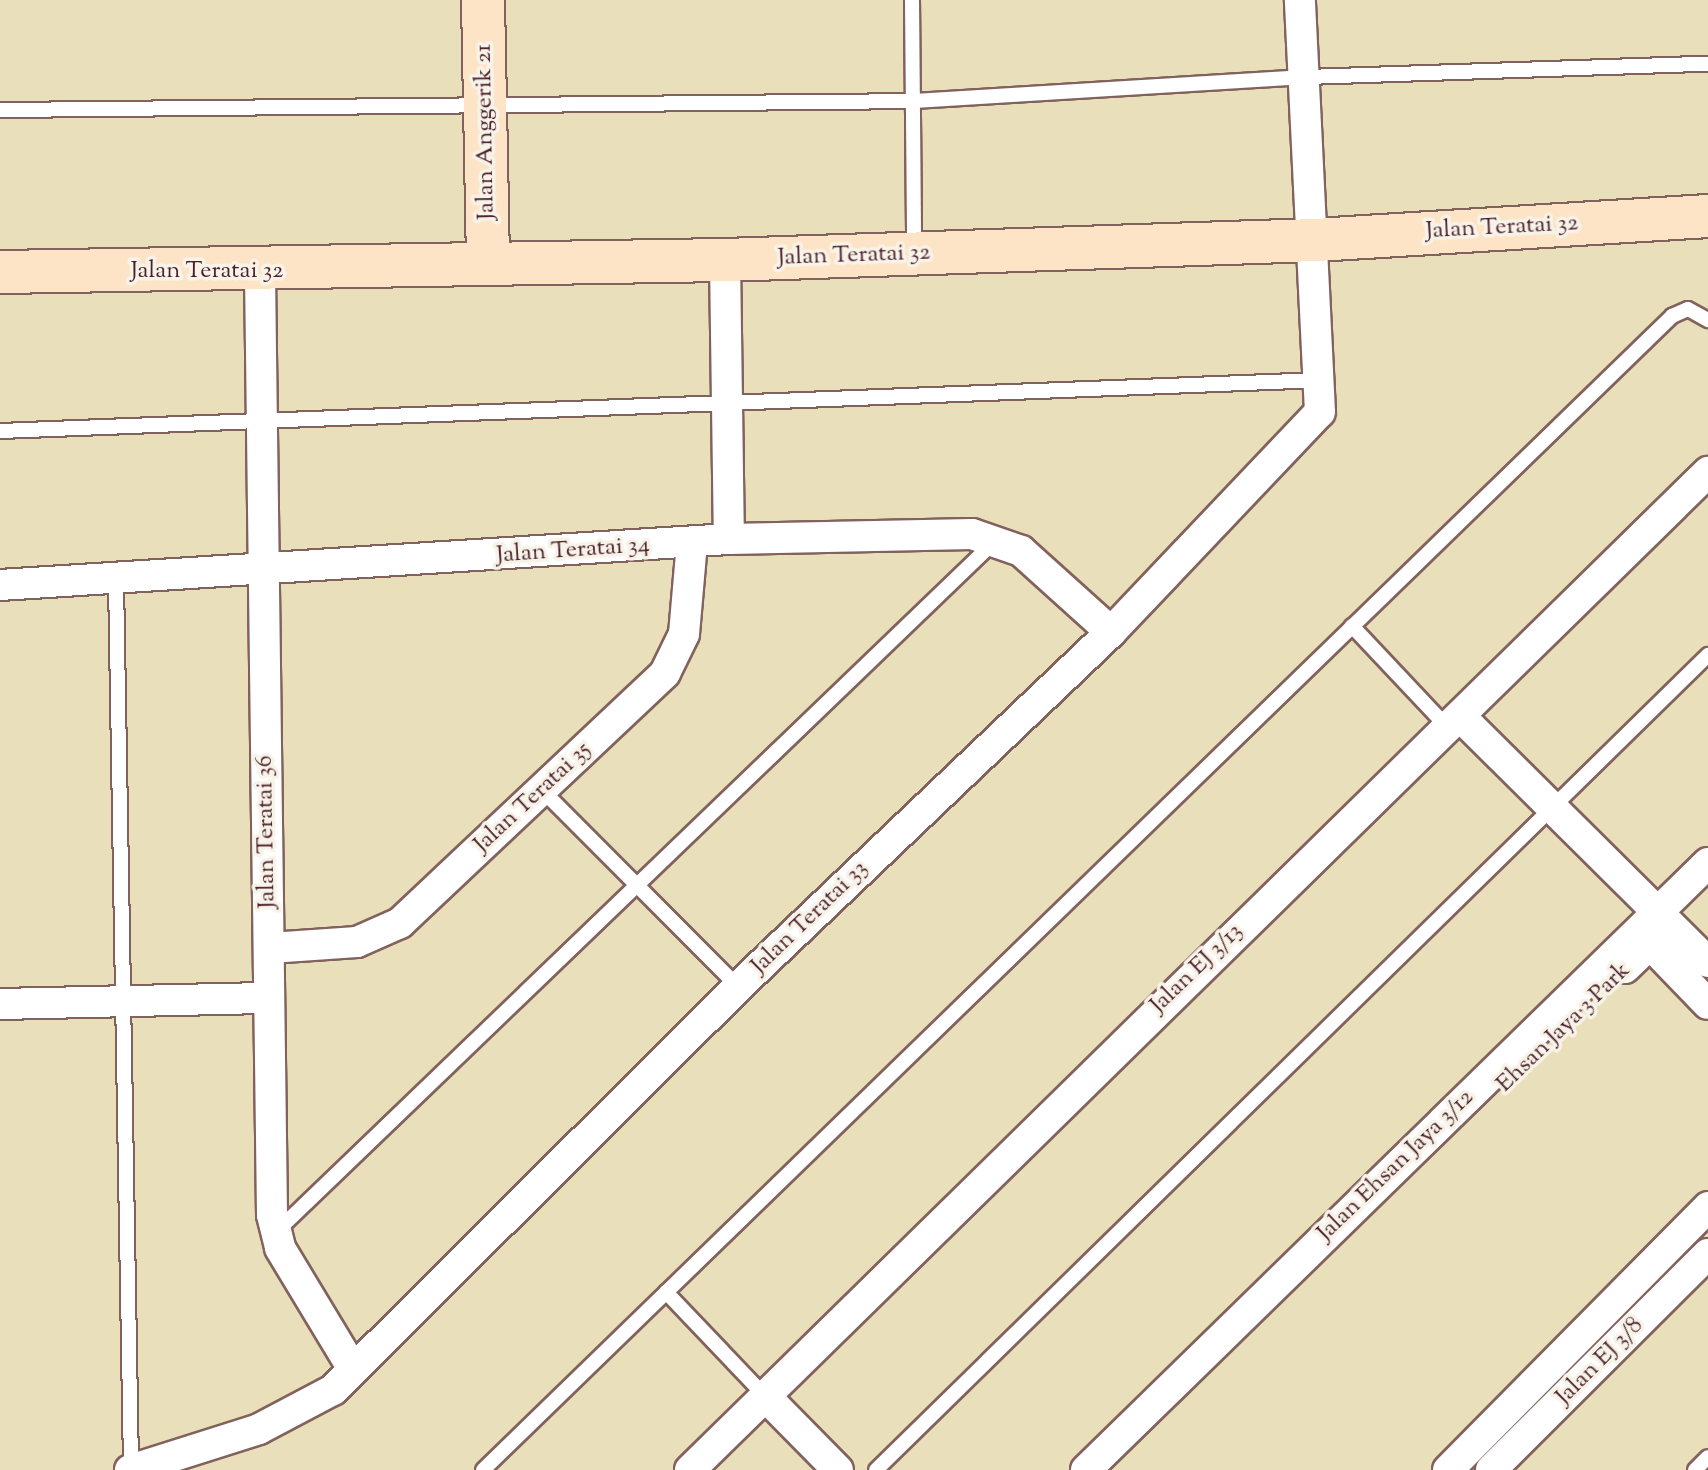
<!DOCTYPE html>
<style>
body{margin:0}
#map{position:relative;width:1708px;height:1470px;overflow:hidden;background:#eadfbb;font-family:"Sorts Mill Goudy",serif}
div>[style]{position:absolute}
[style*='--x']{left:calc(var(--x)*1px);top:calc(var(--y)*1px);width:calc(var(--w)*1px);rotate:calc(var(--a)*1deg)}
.roads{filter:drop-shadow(2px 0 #82625d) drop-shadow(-2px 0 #82625d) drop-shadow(0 2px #82625d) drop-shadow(0 -2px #82625d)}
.lane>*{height:14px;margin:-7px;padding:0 7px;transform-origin:7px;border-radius:7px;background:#fff}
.street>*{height:30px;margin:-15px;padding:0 15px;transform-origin:15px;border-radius:15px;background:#fff}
.secondary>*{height:42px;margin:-21px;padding:0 21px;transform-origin:21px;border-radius:21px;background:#fee4c6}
span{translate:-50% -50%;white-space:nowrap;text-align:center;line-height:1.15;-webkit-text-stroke:7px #f7f3e8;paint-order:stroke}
.street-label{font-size:24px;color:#4a1f2b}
</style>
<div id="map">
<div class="roads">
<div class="lane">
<i style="--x:912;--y:0;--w:252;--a:89.5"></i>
<i style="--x:0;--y:110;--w:913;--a:-0.56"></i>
<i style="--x:913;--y:101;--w:394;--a:-3.5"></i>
<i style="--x:1306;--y:77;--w:402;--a:-1.9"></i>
<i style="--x:0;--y:431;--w:1321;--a:-2.21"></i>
<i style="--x:116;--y:580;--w:890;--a:89.03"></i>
<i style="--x:1352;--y:626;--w:140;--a:46.7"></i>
<i style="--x:541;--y:789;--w:279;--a:45.1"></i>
<i style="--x:275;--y:1233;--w:999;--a:-43.86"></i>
<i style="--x:666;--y:1292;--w:146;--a:46.4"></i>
<i style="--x:483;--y:1470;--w:1657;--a:-44.14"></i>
<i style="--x:1672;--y:316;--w:17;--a:-24"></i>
<i style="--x:1688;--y:309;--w:23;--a:29"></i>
<i style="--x:876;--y:1470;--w:1165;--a:-44.41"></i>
<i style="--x:1695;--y:1470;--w:18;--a:-45"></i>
</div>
<div class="street">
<i style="--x:725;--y:260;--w:279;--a:89.2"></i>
<i style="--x:260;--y:273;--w:942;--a:89.27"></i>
<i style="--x:272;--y:1215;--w:34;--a:76"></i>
<i style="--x:280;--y:1248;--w:141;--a:58.9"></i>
<i style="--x:0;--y:585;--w:730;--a:-3.61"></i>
<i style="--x:729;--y:539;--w:243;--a:-1.2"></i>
<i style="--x:972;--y:534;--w:52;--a:19.1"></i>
<i style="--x:1021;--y:551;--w:121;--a:42"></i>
<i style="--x:1460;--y:716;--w:349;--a:44.8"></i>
<i style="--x:270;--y:948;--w:87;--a:-3.9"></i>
<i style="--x:357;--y:942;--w:47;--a:-23.8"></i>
<i style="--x:400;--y:923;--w:364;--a:-43.3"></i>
<i style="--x:665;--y:673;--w:43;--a:-64"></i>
<i style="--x:684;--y:634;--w:92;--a:-85"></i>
<i style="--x:1625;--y:968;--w:35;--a:-44"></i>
<i style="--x:1650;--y:944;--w:83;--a:46"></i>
<i style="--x:0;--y:1004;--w:268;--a:-1.3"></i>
<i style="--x:767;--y:1398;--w:101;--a:45.4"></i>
<i style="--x:130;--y:1470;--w:135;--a:-17.6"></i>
<i style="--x:259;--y:1429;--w:84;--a:-27.8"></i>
<i style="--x:333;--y:1390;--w:571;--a:-44.86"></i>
<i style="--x:738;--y:987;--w:515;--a:-43.58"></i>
<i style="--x:1111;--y:632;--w:303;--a:-46.5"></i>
<i style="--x:1320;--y:412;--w:412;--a:-92.8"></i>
<i style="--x:690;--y:1470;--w:1426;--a:-44.43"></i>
<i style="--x:1086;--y:1470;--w:869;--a:-44.3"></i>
<i style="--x:1448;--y:1470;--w:370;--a:-45.3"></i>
<i style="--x:1491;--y:1470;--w:306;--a:-44.9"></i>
</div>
<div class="secondary">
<i style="--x:483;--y:0;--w:264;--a:88.9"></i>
<i style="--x:0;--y:272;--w:725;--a:-0.95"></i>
<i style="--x:725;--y:260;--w:591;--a:-1.94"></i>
<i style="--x:1316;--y:240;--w:393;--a:-3.5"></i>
</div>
</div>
<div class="street-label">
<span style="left:486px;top:132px;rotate:-91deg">Jalan Anggerik 21</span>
<span style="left:1502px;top:228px;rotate:-3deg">Jalan Teratai 32</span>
<span style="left:854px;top:256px;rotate:-2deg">Jalan Teratai 32</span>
<span style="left:207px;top:272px">Jalan Teratai 32</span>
<span style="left:573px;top:551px;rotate:-4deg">Jalan Teratai 34</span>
<span style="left:533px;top:798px;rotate:-43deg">Jalan Teratai 35</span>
<span style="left:267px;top:832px;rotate:-91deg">Jalan Teratai 36</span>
<span style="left:810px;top:918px;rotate:-44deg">Jalan Teratai 33</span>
<span style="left:1197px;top:969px;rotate:-44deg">Jalan EJ 3/13</span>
<span style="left:1564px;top:1028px;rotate:-44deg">Ehsan Jaya 3 Park</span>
<span style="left:1396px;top:1166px;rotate:-44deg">Jalan Ehsan Jaya 3/12</span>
<span style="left:1600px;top:1362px;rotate:-45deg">Jalan EJ 3/8</span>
</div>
</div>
